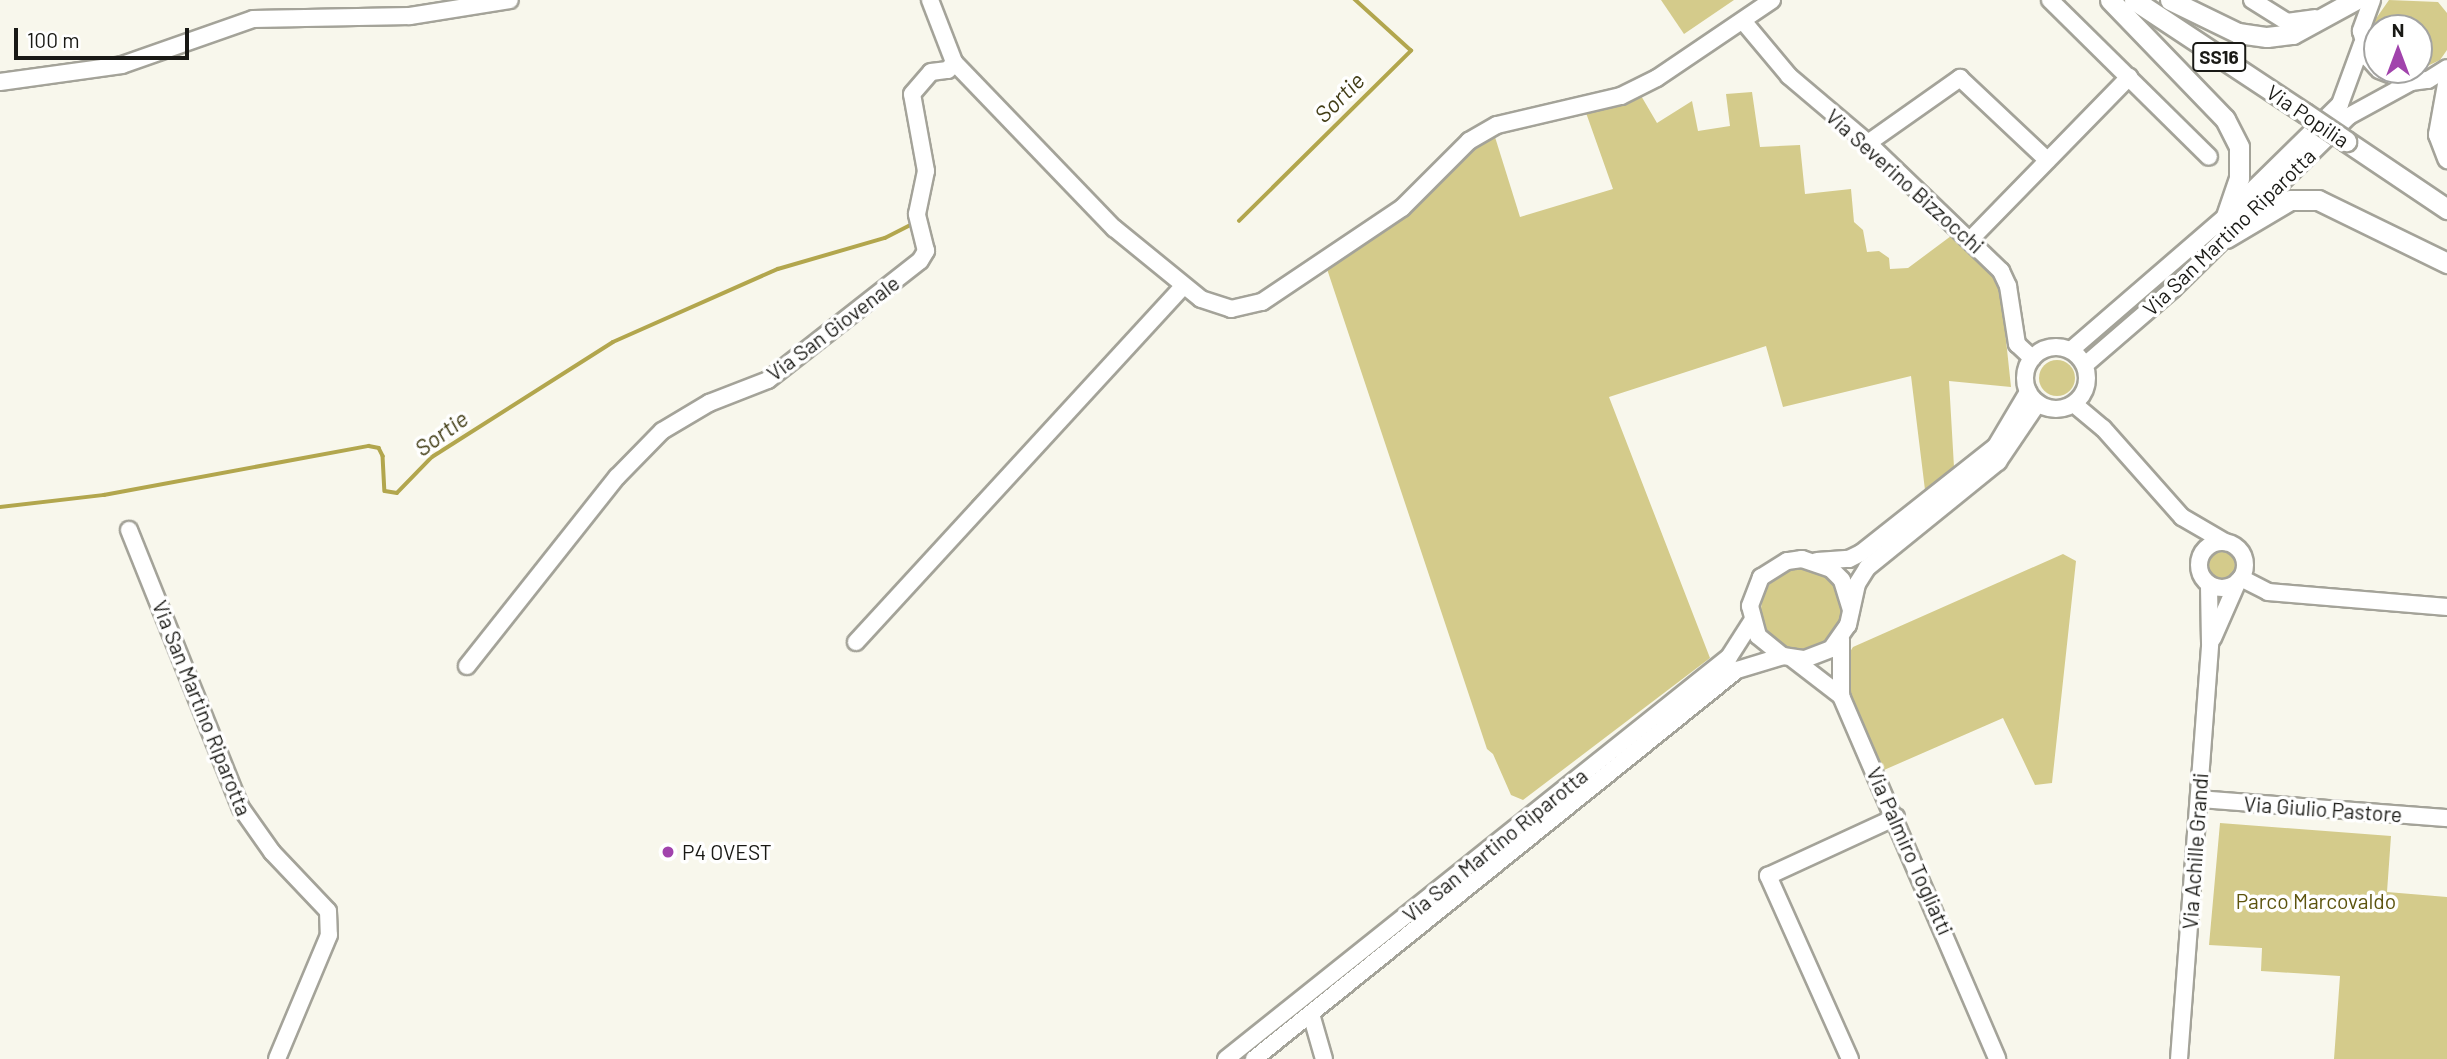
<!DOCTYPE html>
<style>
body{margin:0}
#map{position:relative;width:2447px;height:1059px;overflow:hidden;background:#f8f7ec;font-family:Barlow,sans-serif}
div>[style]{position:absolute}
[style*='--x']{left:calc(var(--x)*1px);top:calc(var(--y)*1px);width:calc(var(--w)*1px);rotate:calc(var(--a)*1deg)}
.green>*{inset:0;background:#d4cb8b}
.round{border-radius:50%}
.stream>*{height:3.5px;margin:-1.75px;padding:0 1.75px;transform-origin:1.75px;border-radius:1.75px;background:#b2a64d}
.roads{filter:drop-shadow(2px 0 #a4a399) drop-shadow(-2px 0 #a4a399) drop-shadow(0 2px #a4a399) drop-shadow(0 -2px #a4a399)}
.minor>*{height:16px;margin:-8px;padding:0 8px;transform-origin:8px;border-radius:8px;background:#fff}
.minor>.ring{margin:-8px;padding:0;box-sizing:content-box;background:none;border:16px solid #fff;border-radius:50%}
.major>*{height:19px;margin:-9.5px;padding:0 9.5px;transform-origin:9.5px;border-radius:9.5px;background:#fff}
.bridges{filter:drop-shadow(2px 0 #a4a399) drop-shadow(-2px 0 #a4a399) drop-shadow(0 2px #a4a399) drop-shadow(0 -2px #a4a399)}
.major-bridge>*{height:19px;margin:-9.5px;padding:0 9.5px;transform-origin:9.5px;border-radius:9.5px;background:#fff}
.dots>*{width:19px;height:19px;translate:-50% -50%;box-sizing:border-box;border:4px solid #fff;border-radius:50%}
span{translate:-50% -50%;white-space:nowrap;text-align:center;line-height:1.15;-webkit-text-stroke:7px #fff;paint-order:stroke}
.shield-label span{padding:2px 5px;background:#fff;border:2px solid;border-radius:5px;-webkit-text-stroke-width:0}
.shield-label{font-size:19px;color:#191915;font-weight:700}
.street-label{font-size:21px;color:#191915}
.poi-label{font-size:21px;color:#191915}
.left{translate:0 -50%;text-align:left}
.park-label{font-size:21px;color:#5c530e}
.water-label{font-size:23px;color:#433e17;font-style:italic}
.north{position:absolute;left:2363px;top:14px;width:70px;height:70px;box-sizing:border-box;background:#fff;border:2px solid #a3a3a1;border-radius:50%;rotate:0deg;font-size:19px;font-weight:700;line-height:28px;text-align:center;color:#191915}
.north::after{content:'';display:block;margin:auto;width:24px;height:32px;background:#a143ac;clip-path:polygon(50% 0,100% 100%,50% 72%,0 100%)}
.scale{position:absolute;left:14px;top:28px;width:175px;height:32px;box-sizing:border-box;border:4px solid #191915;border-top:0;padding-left:9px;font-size:21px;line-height:24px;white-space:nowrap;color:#191915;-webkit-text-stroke:5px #fff;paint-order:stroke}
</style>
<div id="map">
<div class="green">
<i style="clip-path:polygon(1661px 0,1734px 0,1684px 34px)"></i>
<i style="clip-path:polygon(2389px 0,2438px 2px,2447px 13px,2447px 50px,2440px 60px,2419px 70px,2419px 28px,2377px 28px,2377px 47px,2375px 20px)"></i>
<i style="clip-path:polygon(1752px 92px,1760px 147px,1800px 145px,1805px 194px,1851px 189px,1854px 222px,1863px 230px,1867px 252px,1879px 251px,1889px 258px,1890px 269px,1908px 268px,1951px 236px,1994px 277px,2001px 293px,2011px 387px,1949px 381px,1954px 467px,1925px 490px,1911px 376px,1783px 407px,1766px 346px,1609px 397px,1710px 658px,1523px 800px,1511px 795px,1493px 754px,1487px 749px,1327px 269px,1415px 207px,1475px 147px,1495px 137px,1520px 217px,1613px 189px,1585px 110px,1640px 94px,1657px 123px,1692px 101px,1698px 131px,1730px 126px,1726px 94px)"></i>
<i class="round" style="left:2039px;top:360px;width:36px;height:36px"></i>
<i class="round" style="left:2209px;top:552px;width:26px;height:26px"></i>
<i style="clip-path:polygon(2063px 554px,2076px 561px,2052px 783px,2035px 785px,2003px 718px,1884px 770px,1846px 685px,1848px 655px,1853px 647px)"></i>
<i class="round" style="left:1761px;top:569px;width:80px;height:80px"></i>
<i style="clip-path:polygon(2220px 823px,2391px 836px,2387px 892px,2447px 897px,2447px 1059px,2334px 1059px,2340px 976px,2261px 971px,2262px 948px,2209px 945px)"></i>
</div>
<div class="stream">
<i style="--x:1239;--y:221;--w:242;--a:-44.7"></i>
<i style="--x:1411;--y:51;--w:76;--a:-137.7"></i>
<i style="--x:973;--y:502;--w:30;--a:-45"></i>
<i style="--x:0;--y:507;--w:105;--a:-6.6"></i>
<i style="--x:104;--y:495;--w:269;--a:-10.5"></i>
<i style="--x:369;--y:446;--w:10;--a:11"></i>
<i style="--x:379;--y:448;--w:9;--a:63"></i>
<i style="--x:383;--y:456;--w:35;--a:87"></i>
<i style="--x:385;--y:491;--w:12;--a:9"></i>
<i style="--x:397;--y:493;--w:50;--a:-45.8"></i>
<i style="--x:432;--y:457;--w:214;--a:-32.4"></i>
<i style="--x:613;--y:342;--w:180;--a:-23.9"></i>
<i style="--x:778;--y:269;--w:111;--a:-16.2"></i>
<i style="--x:885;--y:238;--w:27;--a:-27"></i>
</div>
<div class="roads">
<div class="minor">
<i style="--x:930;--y:0;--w:66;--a:68.8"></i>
<i style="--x:954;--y:62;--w:231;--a:46.1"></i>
<i style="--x:1114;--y:228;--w:112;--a:39.2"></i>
<i style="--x:1201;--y:299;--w:32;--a:18"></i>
<i style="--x:1231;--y:309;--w:32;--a:-13"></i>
<i style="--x:1262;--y:302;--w:169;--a:-33.9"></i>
<i style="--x:1402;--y:208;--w:95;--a:-45"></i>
<i style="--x:1469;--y:141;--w:32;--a:-30"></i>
<i style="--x:1497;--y:125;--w:127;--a:-13.2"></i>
<i style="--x:1621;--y:96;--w:40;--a:-26.6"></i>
<i style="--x:1657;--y:78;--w:139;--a:-34.1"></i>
<i style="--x:2050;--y:0;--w:223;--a:44.6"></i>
<i style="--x:2252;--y:0;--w:41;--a:32.2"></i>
<i style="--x:2287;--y:22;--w:28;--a:-8"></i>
<i style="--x:2372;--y:0;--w:33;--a:110"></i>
<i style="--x:2361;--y:31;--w:29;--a:74"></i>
<i style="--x:2369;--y:59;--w:12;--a:48"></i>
<i style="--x:1743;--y:21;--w:72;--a:50.1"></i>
<i style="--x:1789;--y:76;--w:104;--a:40.3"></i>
<i style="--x:1868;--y:143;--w:185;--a:43.9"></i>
<i style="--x:2001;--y:271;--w:17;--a:65"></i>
<i style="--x:2008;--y:286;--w:59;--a:81.2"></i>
<i style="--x:2017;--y:344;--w:21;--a:43"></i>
<i style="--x:2379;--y:70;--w:34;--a:21"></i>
<i style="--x:2411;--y:82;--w:17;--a:-7"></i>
<i style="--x:2428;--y:80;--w:22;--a:-32"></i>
<i style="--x:0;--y:82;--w:123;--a:-7.9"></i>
<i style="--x:122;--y:65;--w:139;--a:-19.3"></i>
<i style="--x:253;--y:19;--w:157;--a:-1.1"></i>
<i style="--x:410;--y:16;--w:101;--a:-9.1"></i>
<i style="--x:1868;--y:143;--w:113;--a:-35.2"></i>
<i style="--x:1960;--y:78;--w:120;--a:43.3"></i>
<i style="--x:1970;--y:240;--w:228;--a:-45.7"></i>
<i class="ring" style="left:2025px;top:347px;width:46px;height:46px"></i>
<i style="--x:2071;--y:350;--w:205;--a:-40.8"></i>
<i style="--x:2226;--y:216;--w:160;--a:-44.5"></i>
<i style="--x:2340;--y:104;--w:64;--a:-69.9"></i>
<i style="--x:2085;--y:365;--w:116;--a:-40.8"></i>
<i style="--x:2173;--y:289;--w:247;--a:-44.5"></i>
<i style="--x:2349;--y:116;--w:71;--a:-28.7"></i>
<i style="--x:2074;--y:404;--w:38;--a:40"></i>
<i style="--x:2103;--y:428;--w:119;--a:48.4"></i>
<i style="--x:2182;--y:517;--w:50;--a:30.2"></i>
<i style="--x:129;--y:530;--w:300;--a:68.1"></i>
<i style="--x:241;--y:808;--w:54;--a:54.8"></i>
<i style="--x:272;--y:852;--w:81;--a:46.5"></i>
<i style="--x:328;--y:911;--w:24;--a:88"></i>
<i style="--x:329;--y:935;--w:134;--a:112.8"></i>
<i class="ring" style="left:2199px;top:542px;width:30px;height:30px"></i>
<i style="--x:1817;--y:561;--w:32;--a:-4"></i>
<i style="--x:1849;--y:559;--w:13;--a:-27"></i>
<i style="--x:1861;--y:553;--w:172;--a:-38.4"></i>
<i style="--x:1996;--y:446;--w:63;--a:-59.3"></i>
<i style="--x:2241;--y:578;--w:30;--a:27"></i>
<i style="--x:2268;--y:592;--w:180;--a:4.8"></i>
<i style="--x:1851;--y:610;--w:31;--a:-107"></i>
<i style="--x:1842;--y:580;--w:16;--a:-135"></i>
<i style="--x:1831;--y:569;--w:31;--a:-161"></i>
<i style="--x:1802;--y:559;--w:15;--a:172"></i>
<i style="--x:1787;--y:561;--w:31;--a:148"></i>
<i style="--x:1761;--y:577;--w:31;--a:111"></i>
<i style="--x:1750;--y:606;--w:31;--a:75"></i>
<i style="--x:1758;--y:636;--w:32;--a:39"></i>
<i style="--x:1783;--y:656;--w:22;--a:8"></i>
<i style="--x:1805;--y:659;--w:28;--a:-21"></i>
<i style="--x:1831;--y:649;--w:29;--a:-55"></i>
<i style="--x:1848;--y:625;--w:42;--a:-77.6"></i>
<i style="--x:1857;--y:584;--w:19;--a:-58"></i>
<i style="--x:1867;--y:568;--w:169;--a:-39"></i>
<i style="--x:1998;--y:462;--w:71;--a:-55.9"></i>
<i style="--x:2213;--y:638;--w:62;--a:-66.3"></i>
<i style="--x:1841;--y:639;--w:57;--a:90"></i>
<i style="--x:1841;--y:696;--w:395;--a:66.7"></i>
<i style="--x:856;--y:642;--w:483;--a:-47.4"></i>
<i style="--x:1793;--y:659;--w:61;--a:37.6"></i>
<i style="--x:467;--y:666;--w:241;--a:-51.6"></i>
<i style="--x:617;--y:477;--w:64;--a:-45.6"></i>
<i style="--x:662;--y:431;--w:55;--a:-30.8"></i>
<i style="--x:709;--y:403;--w:63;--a:-21.3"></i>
<i style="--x:768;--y:380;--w:193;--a:-38.1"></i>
<i style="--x:920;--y:261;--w:12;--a:-59"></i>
<i style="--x:926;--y:251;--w:38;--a:-104"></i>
<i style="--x:917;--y:214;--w:44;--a:-78.2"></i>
<i style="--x:926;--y:171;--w:78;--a:-100.3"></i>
<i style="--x:912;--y:94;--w:29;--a:-49"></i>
<i style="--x:931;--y:72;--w:17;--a:-7"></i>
<i style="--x:948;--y:70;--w:10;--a:-53"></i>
<i style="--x:2199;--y:799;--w:249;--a:4.4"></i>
<i style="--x:1311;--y:1014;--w:47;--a:73.9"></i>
<i style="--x:1226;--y:1059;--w:644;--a:-38.63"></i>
<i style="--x:1729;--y:657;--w:43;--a:-57.4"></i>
<i style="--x:1254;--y:1059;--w:620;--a:-38.85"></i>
<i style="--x:1737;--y:670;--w:48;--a:-16.9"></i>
<i style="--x:1850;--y:1059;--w:201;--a:-114.1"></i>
<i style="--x:1768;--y:876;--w:141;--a:-24.7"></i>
<i style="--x:2179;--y:1059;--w:417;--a:-85.7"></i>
<i style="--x:2210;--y:643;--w:59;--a:-91"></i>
</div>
<div class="major">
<i style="--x:2110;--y:0;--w:165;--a:46"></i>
<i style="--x:2225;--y:119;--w:31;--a:63"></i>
<i style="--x:2239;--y:147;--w:31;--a:90"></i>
<i style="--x:2239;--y:178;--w:40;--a:108.9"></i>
<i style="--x:2134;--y:0;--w:205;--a:33.5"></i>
<i style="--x:2170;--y:0;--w:76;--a:25.9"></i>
<i style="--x:2238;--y:33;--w:29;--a:8"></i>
<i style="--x:2267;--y:37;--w:26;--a:-7"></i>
<i style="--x:2293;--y:34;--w:71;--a:-28.7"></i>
<i style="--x:2447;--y:84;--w:51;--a:100.2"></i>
<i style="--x:2438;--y:134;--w:26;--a:69"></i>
<i style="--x:2346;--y:141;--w:122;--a:34"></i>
<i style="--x:2226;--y:238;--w:74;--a:-30.7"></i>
<i style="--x:2290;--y:200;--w:28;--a:0"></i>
<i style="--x:2318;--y:200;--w:144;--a:26"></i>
</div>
</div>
<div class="bridges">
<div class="major-bridge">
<i style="--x:2305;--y:113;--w:50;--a:34.3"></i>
</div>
</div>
<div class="dots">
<i style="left:668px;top:852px;background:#a143ac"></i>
</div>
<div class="shield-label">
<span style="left:2219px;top:57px">SS16</span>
</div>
<div class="street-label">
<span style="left:2308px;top:116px;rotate:34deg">Via Popilia</span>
<span style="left:1905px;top:181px;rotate:42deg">Via Severino Bizzocchi</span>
<span style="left:2229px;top:232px;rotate:-44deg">Via San Martino Riparotta</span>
<span style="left:833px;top:328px;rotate:-37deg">Via San Giovenale</span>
<span style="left:202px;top:708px;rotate:68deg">Via San Martino Riparotta</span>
<span style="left:2323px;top:809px;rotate:4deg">Via Giulio Pastore</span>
<span style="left:1495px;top:845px;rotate:-39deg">Via San Martino Riparotta</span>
<span style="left:1910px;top:851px;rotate:66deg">Via Palmiro Togliatti</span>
<span style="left:2195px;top:851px;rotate:-86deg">Via Achille Grandi</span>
</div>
<div class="poi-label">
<span class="left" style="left:682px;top:852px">P4 OVEST</span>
</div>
<div class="park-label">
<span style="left:2316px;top:901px">Parco Marcovaldo</span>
</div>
<div class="water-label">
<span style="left:1339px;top:97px;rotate:-45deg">Sortie</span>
<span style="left:441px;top:433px;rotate:-36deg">Sortie</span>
</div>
<div class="north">N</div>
<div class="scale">100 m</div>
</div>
